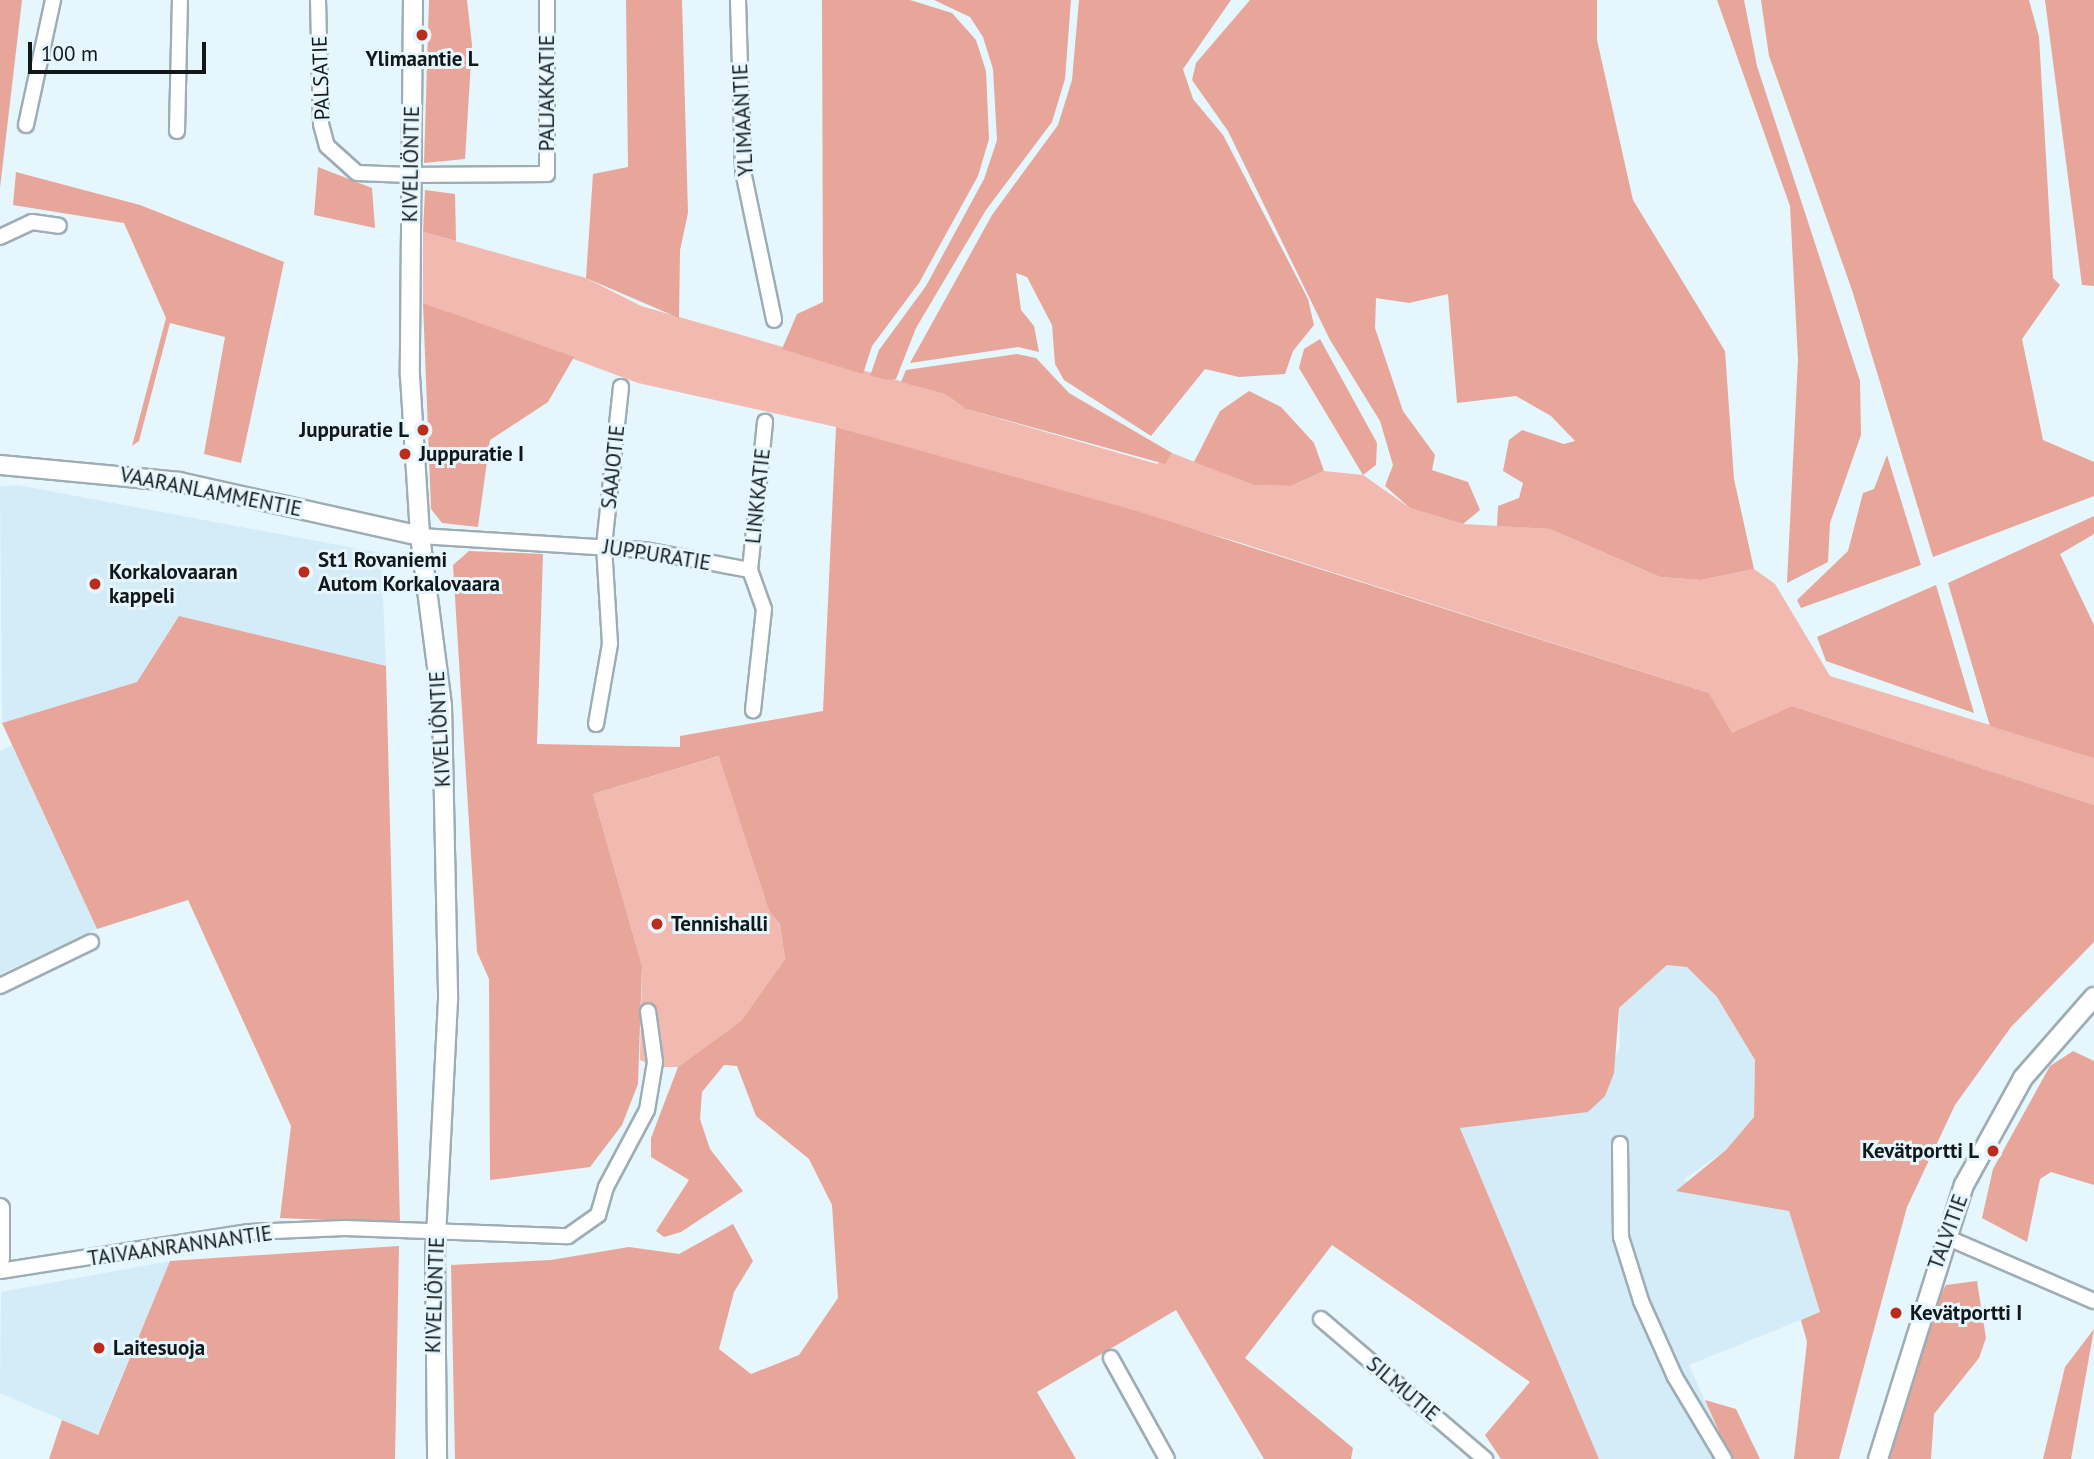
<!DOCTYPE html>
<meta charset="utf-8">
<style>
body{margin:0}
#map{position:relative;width:2094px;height:1459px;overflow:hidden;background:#e5f6fd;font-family:"PT Sans",sans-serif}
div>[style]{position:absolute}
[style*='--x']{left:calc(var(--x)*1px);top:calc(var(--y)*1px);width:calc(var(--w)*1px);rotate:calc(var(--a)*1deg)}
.built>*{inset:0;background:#d4ecf8}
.green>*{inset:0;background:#f1b9af}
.forest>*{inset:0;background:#e8a599}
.roads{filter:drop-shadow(2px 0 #9eadb4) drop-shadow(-2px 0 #9eadb4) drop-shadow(0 2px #9eadb4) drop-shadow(0 -2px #9eadb4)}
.minor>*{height:14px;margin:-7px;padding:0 7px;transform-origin:7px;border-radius:7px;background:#fff}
.tertiary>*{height:18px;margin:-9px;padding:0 9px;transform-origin:9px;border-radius:9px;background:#fff}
.dots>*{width:19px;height:19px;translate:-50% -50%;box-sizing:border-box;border:4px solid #e5f6fd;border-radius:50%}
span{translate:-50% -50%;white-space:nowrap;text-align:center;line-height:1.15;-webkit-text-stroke:6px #e5f6fd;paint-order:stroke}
.poi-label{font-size:21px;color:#12171a;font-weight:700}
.right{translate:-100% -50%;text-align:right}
.left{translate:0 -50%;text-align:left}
.street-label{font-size:21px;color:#12171a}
.scale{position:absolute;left:28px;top:42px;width:178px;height:32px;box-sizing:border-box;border:4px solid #12171a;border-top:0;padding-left:9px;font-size:21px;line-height:24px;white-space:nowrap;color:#12171a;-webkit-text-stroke:5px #e5f6fd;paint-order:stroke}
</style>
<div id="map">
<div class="built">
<i style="clip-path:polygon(17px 485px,381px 553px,386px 666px,179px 616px,137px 682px,2px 723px,0 487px)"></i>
<i style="clip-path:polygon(12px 745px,97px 929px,0 974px,0 751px)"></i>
<i style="clip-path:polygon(1667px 965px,1687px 967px,1717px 997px,1755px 1060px,1754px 1117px,1726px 1150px,1683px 1180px,1789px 1211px,1820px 1312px,1689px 1365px,1731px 1459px,1599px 1459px,1460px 1127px,1588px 1112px,1620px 1047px,1619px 1008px)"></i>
<i style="clip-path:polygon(170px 1261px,97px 1435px,0 1393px,1px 1292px)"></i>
</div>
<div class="green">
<i style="clip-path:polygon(423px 232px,586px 278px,641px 306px,945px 394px,966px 409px,1157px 464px,1172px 453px,1254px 485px,1291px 486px,1324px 471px,1363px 475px,1410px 508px,1463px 524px,1550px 529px,1660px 577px,1701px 580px,1754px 569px,1775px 584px,1830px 676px,2094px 757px,2094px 805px,1792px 706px,1732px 734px,1709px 693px,1238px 542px,836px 427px,638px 383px,423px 303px)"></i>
<i style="clip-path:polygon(720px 756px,769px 911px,780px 924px,785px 959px,741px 1021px,678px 1067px,659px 1067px,640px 1060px,642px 966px,593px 794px)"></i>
</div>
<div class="forest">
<i style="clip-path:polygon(0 0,22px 0,0 188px)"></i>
<i style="clip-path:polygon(429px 0,467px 0,472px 45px,465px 159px,424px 163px)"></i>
<i style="clip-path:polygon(626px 0,682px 0,688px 213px,680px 250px,679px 318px,586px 278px,593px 174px,628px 167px)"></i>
<i style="clip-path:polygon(822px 0,910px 0,952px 13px,976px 40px,986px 71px,989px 139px,978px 176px,919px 283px,872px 346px,863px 374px,782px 349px,797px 314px,823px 302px)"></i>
<i style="clip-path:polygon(934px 0,1071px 0,1065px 79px,1052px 122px,986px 210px,916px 328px,896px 379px,888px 380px,870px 376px,879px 350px,926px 286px,984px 179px,997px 140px,993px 69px,983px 37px,970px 17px)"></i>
<i style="clip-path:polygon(1079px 0,1231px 0,1183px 69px,1193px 99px,1223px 135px,1308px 299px,1314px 325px,1293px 351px,1285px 374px,1239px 377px,1205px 369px,1151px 436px,1064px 380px,1055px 364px,1052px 325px,1027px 277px,1016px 273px,1021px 310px,1034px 326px,1039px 352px,1018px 347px,910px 363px,992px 215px,1058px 125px,1072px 80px)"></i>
<i style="clip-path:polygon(1250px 0,1597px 0,1597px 40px,1633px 200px,1725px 351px,1734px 479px,1754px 569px,1701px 580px,1660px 577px,1550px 529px,1497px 526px,1498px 506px,1519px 498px,1523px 483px,1503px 471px,1509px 440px,1522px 430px,1564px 444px,1575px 441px,1551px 416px,1516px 396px,1457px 403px,1448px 294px,1409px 303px,1376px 298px,1375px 328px,1403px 411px,1435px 455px,1432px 470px,1468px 482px,1480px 510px,1463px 524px,1410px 508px,1385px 486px,1393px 465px,1380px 421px,1330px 340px,1228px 131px,1192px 80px,1196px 63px)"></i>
<i style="clip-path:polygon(1717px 0,1744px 0,1757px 66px,1860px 381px,1861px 435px,1830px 523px,1828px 562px,1787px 583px,1798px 359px,1790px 206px)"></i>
<i style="clip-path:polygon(1761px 0,2029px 0,2039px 37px,2053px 278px,2060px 285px,2022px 339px,2043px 440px,2094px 462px,2094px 496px,1933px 557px,1852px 290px,1769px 56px)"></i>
<i style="clip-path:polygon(2045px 0,2094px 0,2094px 286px,2082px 285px)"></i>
<i style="clip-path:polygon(318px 167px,372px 188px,375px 228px,314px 215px)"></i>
<i style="clip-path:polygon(16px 172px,140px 205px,284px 262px,241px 463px,204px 454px,225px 337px,170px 323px,139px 441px,132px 446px,166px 318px,124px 223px,13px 205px)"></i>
<i style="clip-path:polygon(425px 190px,455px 194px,456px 241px,423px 232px)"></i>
<i style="clip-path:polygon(423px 303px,574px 357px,548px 402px,490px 440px,478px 527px,442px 523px,431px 509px)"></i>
<i style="clip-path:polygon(1320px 339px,1377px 443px,1376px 465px,1363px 475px,1299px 368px,1304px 349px)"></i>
<i style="clip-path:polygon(1017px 354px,1036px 358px,1069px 393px,1172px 453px,1165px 464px,966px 409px,945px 394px,901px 382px,906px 370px)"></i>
<i style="clip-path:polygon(1249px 391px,1281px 407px,1314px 443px,1324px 471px,1291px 486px,1254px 485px,1194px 462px,1220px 411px)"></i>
<i style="clip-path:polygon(836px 427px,1140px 512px,1709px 693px,1732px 733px,1792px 706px,2094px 805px,2094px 942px,2011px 1027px,1955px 1105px,1907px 1207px,1839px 1459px,1794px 1459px,1807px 1342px,1801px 1320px,1820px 1312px,1789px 1211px,1676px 1191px,1726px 1150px,1754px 1117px,1755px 1060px,1717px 997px,1687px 967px,1667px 965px,1619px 1008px,1614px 1073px,1605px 1096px,1588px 1112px,1460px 1128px,1599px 1459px,1501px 1459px,1485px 1435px,1530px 1382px,1332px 1245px,1245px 1358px,1353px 1448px,1351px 1459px,1264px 1459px,1176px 1310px,1037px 1392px,1076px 1459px,455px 1459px,451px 1265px,551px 1260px,629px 1247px,679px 1254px,733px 1224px,753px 1261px,734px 1292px,719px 1349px,751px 1374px,799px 1355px,838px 1298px,832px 1205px,809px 1159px,756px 1116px,737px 1066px,724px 1065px,702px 1092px,700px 1119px,710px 1149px,743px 1191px,681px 1232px,664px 1237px,656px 1231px,689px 1180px,651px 1157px,651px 1138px,678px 1067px,741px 1021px,785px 959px,780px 924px,769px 911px,719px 756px,593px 794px,642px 966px,638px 1084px,622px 1125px,590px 1167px,490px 1180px,489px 979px,477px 952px,453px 565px,469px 551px,543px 554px,537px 744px,680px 747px,680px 736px,823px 711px)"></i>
<i style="clip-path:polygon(1887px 455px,1921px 565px,1801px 608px,1797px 600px,1848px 551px,1863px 493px,1874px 489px)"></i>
<i style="clip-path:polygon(2094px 516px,2094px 534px,2060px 554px,2094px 625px,2094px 758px,1990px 726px,1948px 583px)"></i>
<i style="clip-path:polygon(1936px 585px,1974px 713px,1826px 661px,1817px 637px)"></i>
<i style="clip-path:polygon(179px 616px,386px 666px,400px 1223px,280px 1218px,291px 1126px,188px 900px,97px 929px,2px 723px,137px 682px)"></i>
<i style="clip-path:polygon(2073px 1051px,2094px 1061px,2094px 1185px,2051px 1172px,2040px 1179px,2027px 1242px,1982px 1218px,1993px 1169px,2050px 1066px)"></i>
<i style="clip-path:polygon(399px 1246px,395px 1459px,49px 1459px,62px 1420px,98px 1435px,170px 1261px)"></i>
<i style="clip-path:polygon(1977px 1281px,1986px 1338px,1979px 1358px,1934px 1414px,1931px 1459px,1889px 1459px,1933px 1305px,1946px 1285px)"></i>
<i style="clip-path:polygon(2094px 1329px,2071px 1459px,2043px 1459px,2065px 1367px)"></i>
<i style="clip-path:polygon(1705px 1400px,1736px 1409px,1760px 1459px,1731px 1459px)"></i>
</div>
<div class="roads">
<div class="minor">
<i style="--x:318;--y:0;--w:124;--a:88.6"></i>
<i style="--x:321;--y:124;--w:23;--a:75"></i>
<i style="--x:327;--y:146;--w:40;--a:42"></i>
<i style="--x:357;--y:173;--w:52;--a:2.2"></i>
<i style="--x:409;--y:175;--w:138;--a:-0.4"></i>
<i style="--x:547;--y:174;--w:174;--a:-90"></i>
<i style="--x:738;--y:0;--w:171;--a:88.3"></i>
<i style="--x:743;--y:171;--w:152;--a:78.2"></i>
<i style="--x:26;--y:125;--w:128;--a:-77.8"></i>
<i style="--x:177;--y:131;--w:131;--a:-88.7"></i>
<i style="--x:0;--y:237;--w:35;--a:-25"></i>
<i style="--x:32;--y:222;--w:27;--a:8"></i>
<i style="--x:420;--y:536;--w:224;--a:3.6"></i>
<i style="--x:644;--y:550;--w:108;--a:10.7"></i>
<i style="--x:750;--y:570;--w:41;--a:70.3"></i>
<i style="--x:764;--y:609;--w:102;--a:96.2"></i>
<i style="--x:750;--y:570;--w:149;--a:-84.2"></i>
<i style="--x:596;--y:724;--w:81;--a:-80.1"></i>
<i style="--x:610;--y:644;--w:98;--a:-93.5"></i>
<i style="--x:604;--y:546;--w:160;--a:-83.9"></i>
<i style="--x:0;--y:986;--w:101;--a:-25.8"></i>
<i style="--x:1620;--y:1144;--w:93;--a:89.4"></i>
<i style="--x:1621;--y:1237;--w:67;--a:72.6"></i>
<i style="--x:1641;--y:1301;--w:83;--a:65.9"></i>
<i style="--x:1675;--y:1377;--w:96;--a:59.1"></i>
<i style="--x:1946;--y:1237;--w:161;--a:23.4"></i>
<i style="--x:0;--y:1271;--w:252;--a:-8.9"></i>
<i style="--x:249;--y:1232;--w:96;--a:-2.4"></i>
<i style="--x:345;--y:1228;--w:223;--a:2.1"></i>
<i style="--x:568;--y:1236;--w:37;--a:-35"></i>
<i style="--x:598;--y:1215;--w:29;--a:-74"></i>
<i style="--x:606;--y:1187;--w:87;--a:-62"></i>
<i style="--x:647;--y:1110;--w:49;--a:-80.5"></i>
<i style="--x:655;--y:1062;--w:51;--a:-97.8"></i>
<i style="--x:1321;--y:1319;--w:216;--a:40.5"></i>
<i style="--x:1111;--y:1358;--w:115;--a:61"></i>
</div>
<div class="tertiary">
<i style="--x:413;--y:0;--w:376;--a:90.5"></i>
<i style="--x:410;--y:376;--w:160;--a:86.4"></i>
<i style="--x:420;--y:536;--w:171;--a:82.6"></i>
<i style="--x:442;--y:706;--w:294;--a:88.8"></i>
<i style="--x:448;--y:1000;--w:258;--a:92.9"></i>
<i style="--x:435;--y:1258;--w:201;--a:89.4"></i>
<i style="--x:0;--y:465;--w:180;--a:5.4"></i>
<i style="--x:179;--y:482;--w:247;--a:12.6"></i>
<i style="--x:0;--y:1208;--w:51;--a:90"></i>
<i style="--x:1878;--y:1459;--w:287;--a:-72.6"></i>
<i style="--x:1964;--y:1185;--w:122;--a:-61.1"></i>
<i style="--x:2023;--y:1078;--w:108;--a:-48.8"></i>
</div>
</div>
<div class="dots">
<i style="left:422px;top:35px;background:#ba2d1d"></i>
<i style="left:423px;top:430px;background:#ba2d1d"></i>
<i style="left:405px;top:454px;background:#ba2d1d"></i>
<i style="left:304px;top:572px;background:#ba2d1d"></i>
<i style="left:95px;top:584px;background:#ba2d1d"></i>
<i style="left:657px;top:924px;background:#ba2d1d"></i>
<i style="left:1993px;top:1151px;background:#ba2d1d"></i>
<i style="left:1896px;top:1313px;background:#ba2d1d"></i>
<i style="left:99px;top:1348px;background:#ba2d1d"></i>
</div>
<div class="poi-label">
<span style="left:422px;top:59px">Ylimaantie L</span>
<span class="right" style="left:409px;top:430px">Juppuratie L</span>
<span class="left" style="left:419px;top:454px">Juppuratie I</span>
<span class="left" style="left:318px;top:572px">St1 Rovaniemi<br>Autom Korkalovaara</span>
<span class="left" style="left:109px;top:584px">Korkalovaaran<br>kappeli</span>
<span class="left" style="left:671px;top:924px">Tennishalli</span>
<span class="right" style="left:1979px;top:1151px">Kevätportti L</span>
<span class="left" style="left:1910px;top:1313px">Kevätportti I</span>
<span class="left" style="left:113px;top:1348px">Laitesuoja</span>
</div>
<div class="street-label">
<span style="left:321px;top:78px;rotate:-92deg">PALSATIE</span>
<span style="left:547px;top:93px;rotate:-90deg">PALJAKKATIE</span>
<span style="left:743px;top:120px;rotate:-93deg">YLIMAANTIE</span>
<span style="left:411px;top:164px;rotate:-89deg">KIVELIÖNTIE</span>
<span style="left:613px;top:467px;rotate:-84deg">SAAJOTIE</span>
<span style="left:211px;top:492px;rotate:11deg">VAARANLAMMENTIE</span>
<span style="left:758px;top:496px;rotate:-84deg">LINKKATIE</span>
<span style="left:657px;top:555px;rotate:9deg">JUPPURATIE</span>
<span style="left:440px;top:729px;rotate:-93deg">KIVELIÖNTIE</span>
<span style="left:1948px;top:1232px;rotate:-70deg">TALVITIE</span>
<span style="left:180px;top:1246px;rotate:-8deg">TAIVAANRANNANTIE</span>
<span style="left:435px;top:1295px;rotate:-88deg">KIVELIÖNTIE</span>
<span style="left:1403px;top:1389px;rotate:40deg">SILMUTIE</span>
</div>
<div class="scale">100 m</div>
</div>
